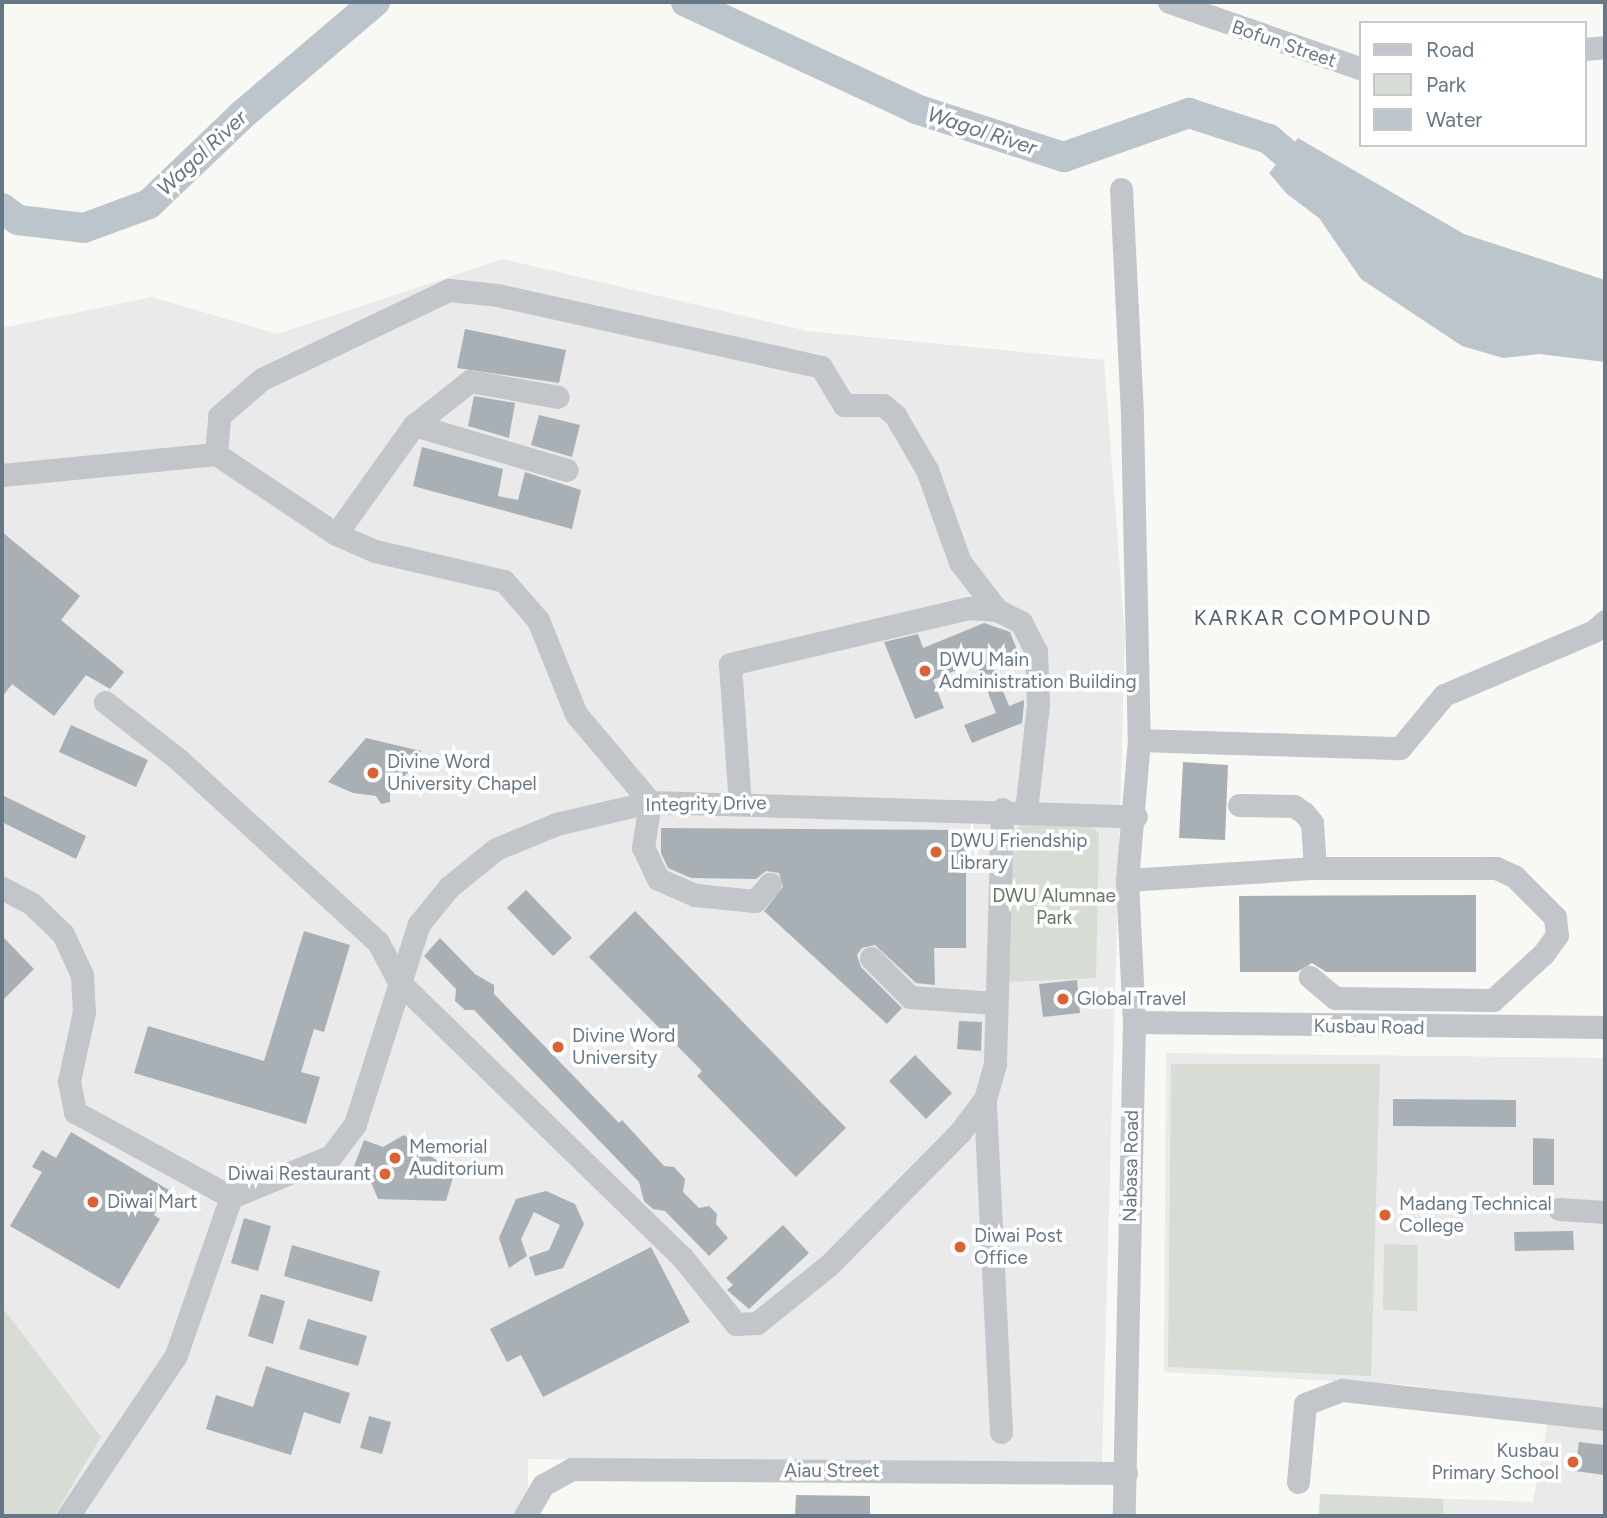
<!DOCTYPE html>
<style>
body{margin:0}
#map{position:relative;width:1607px;height:1518px;overflow:hidden;background:#f8f8f5;font-family:Figtree,sans-serif}
div>[style]{position:absolute}
[style*='--x']{left:calc(var(--x)*1px);top:calc(var(--y)*1px);width:calc(var(--w)*1px);rotate:calc(var(--a)*1deg)}
.built>*{inset:0;background:#e9eae9}
.green>*{inset:0;background:#d7ddd5}
.water>*{inset:0;background:#bcc5cb}
.river>*{height:30px;margin:-15px;padding:0 15px;transform-origin:15px;border-radius:15px;background:#bcc5cb}
.building>*{inset:0;background:#a8b0b6}
.minor>*{height:23px;margin:-11.5px;padding:0 11.5px;transform-origin:11.5px;border-radius:11.5px;background:#c2c5c9}
.dots>*{width:19px;height:19px;translate:-50% -50%;box-sizing:border-box;border:4px solid #fff;border-radius:50%}
span{translate:-50% -50%;white-space:nowrap;text-align:center;line-height:1.15;-webkit-text-stroke:7px #fff;paint-order:stroke}
.street-label{font-size:19px;color:#687785}
.poi-label{font-size:19px;color:#687785}
.left{translate:0 -50%;text-align:left}
.right{translate:-100% -50%;text-align:right}
.park-label{font-size:19px;color:#667763}
.water-label{font-size:21px;color:#647780;font-style:italic}
.neighbourhood-label{font-size:21px;color:#56606a;letter-spacing:2px}
.frame{position:absolute;inset:0;border:4px solid #687785;pointer-events:none}
.legend{position:absolute;left:1359px;top:21px;width:228px;height:126px;box-sizing:border-box;background:#fff;border:2px solid #c3c9ce;margin:0;padding:9px 12px;list-style:none;font-size:21px;color:#687785}
.legend li{display:flex;align-items:center;gap:14px;height:35px}
.legend b{width:35px;border:2px solid #c3c9ce}
</style>
<div id="map">
<div class="built">
<i style="clip-path:polygon(503px 259px,807px 331px,1104px 360px,1125px 636px,1102px 1462px,528px 1459px,528px 1516px,2px 1516px,2px 328px,152px 297px,277px 334px)"></i>
<i style="clip-path:polygon(1166px 1053px,1605px 1058px,1605px 1412px,1411px 1385px,1164px 1372px)"></i>
<i style="clip-path:polygon(1548px 1423px,1605px 1430px,1605px 1516px,1319px 1516px,1320px 1494px,1533px 1502px)"></i>
</div>
<div class="green">
<i style="clip-path:polygon(1021px 823px,1088px 825px,1099px 833px,1096px 978px,1008px 982px,1012px 836px)"></i>
<i style="clip-path:polygon(1171px 1064px,1380px 1064px,1371px 1376px,1168px 1367px)"></i>
<i style="clip-path:polygon(1384px 1244px,1418px 1245px,1417px 1311px,1383px 1310px)"></i>
<i style="clip-path:polygon(2px 1307px,101px 1437px,54px 1516px,2px 1516px)"></i>
<i style="clip-path:polygon(1320px 1494px,1443px 1499px,1443px 1516px,1319px 1516px)"></i>
</div>
<div class="water">
<i style="clip-path:polygon(1298px 138px,1464px 234px,1605px 280px,1605px 362px,1539px 354px,1503px 358px,1462px 346px,1361px 279px,1319px 218px,1287px 194px,1269px 173px)"></i>
</div>
<div class="river">
<i style="--x:686;--y:2;--w:254;--a:24.9"></i>
<i style="--x:916;--y:109;--w:156;--a:18"></i>
<i style="--x:1064;--y:157;--w:133;--a:-19.4"></i>
<i style="--x:1189;--y:113;--w:84;--a:18"></i>
<i style="--x:1269;--y:139;--w:21;--a:41"></i>
<i style="--x:2;--y:208;--w:20;--a:37"></i>
<i style="--x:18;--y:220;--w:66;--a:6.9"></i>
<i style="--x:84;--y:228;--w:69;--a:-20.3"></i>
<i style="--x:149;--y:204;--w:129;--a:-43.7"></i>
<i style="--x:242;--y:115;--w:175;--a:-40.4"></i>
</div>
<div class="building">
<i style="clip-path:polygon(465px 329px,566px 350px,559px 383px,457px 368px)"></i>
<i style="clip-path:polygon(474px 396px,515px 403px,509px 438px,468px 426px)"></i>
<i style="clip-path:polygon(539px 415px,580px 425px,572px 457px,531px 445px)"></i>
<i style="clip-path:polygon(422px 447px,503px 469px,498px 496px,518px 500px,525px 472px,581px 490px,572px 529px,413px 486px)"></i>
<i style="clip-path:polygon(2px 532px,80px 596px,61px 620px,124px 672px,110px 689px,86px 675px,54px 716px,12px 684px,2px 697px)"></i>
<i style="clip-path:polygon(984px 623px,1010px 632px,1017px 650px,991px 661px,1009px 706px,1024px 700px,1024px 704px,1022px 723px,972px 743px,964px 725px,996px 713px,976px 662px,933px 680px,944px 708px,915px 719px,884px 642px,918px 634px,923px 648px)"></i>
<i style="clip-path:polygon(71px 725px,148px 760px,136px 787px,59px 752px)"></i>
<i style="clip-path:polygon(366px 738px,421px 751px,417px 764px,390px 790px,390px 802px,381px 804px,376px 796px,353px 793px,328px 782px)"></i>
<i style="clip-path:polygon(1183px 762px,1228px 765px,1225px 840px,1179px 838px)"></i>
<i style="clip-path:polygon(2px 795px,86px 836px,76px 859px,2px 822px)"></i>
<i style="clip-path:polygon(661px 828px,966px 830px,966px 948px,934px 948px,935px 985px,916px 983px,875px 945px,862px 948px,857px 955px,861px 967px,902px 1008px,887px 1024px,764px 911px,783px 887px,779px 873px,766px 871px,756px 879px,691px 878px,668px 868px,661px 853px)"></i>
<i style="clip-path:polygon(526px 890px,572px 938px,553px 956px,507px 908px)"></i>
<i style="clip-path:polygon(1476px 895px,1476px 972px,1326px 972px,1312px 963px,1297px 972px,1240px 972px,1239px 896px)"></i>
<i style="clip-path:polygon(635px 911px,846px 1128px,796px 1177px,697px 1076px,702px 1071px,589px 957px)"></i>
<i style="clip-path:polygon(304px 931px,350px 945px,324px 1032px,314px 1029px,301px 1072px,320px 1077px,306px 1124px,134px 1073px,148px 1026px,264px 1061px)"></i>
<i style="clip-path:polygon(2px 936px,34px 969px,2px 1001px)"></i>
<i style="clip-path:polygon(440px 938px,475px 974px,494px 985px,494px 994px,619px 1123px,622px 1120px,664px 1166px,674px 1167px,685px 1179px,683px 1192px,699px 1208px,709px 1206px,717px 1214px,716px 1224px,728px 1238px,709px 1256px,665px 1211px,653px 1209px,644px 1201px,639px 1182px,474px 1010px,465px 1010px,455px 1001px,456px 989px,424px 956px)"></i>
<i style="clip-path:polygon(1077px 980px,1080px 1013px,1043px 1017px,1039px 984px)"></i>
<i style="clip-path:polygon(959px 1021px,982px 1022px,981px 1051px,957px 1049px)"></i>
<i style="clip-path:polygon(915px 1055px,952px 1093px,926px 1119px,889px 1081px)"></i>
<i style="clip-path:polygon(1393px 1099px,1516px 1100px,1516px 1127px,1393px 1126px)"></i>
<i style="clip-path:polygon(71px 1132px,169px 1190px,154px 1215px,160px 1219px,119px 1289px,10px 1226px,42px 1172px,32px 1167px,42px 1150px,56px 1158px)"></i>
<i style="clip-path:polygon(404px 1135px,454px 1174px,446px 1201px,378px 1199px,368px 1175px,353px 1169px,364px 1140px,383px 1147px)"></i>
<i style="clip-path:polygon(1533px 1138px,1554px 1139px,1554px 1185px,1533px 1185px)"></i>
<i style="clip-path:polygon(546px 1191px,575px 1204px,584px 1224px,563px 1268px,535px 1276px,529px 1257px,549px 1250px,560px 1225px,534px 1212px,521px 1239px,527px 1256px,509px 1268px,499px 1238px,516px 1199px)"></i>
<i style="clip-path:polygon(244px 1218px,271px 1226px,258px 1271px,231px 1263px)"></i>
<i style="clip-path:polygon(783px 1225px,809px 1253px,749px 1309px,727px 1290px,733px 1285px,726px 1278px)"></i>
<i style="clip-path:polygon(1573px 1231px,1574px 1250px,1515px 1251px,1514px 1232px)"></i>
<i style="clip-path:polygon(292px 1245px,380px 1271px,372px 1302px,284px 1276px)"></i>
<i style="clip-path:polygon(651px 1247px,690px 1322px,543px 1397px,521px 1355px,507px 1362px,490px 1329px)"></i>
<i style="clip-path:polygon(261px 1294px,285px 1301px,273px 1344px,248px 1336px)"></i>
<i style="clip-path:polygon(308px 1319px,367px 1336px,358px 1366px,299px 1349px)"></i>
<i style="clip-path:polygon(266px 1366px,350px 1393px,340px 1424px,304px 1412px,291px 1455px,206px 1429px,216px 1395px,253px 1407px)"></i>
<i style="clip-path:polygon(369px 1416px,391px 1422px,382px 1454px,360px 1448px)"></i>
<i style="clip-path:polygon(1579px 1442px,1605px 1445px,1605px 1475px,1575px 1471px)"></i>
<i style="clip-path:polygon(796px 1495px,870px 1496px,870px 1516px,795px 1516px)"></i>
</div>
<div class="minor">
<i style="--x:1169;--y:2;--w:202;--a:19.1"></i>
<i style="--x:1584;--y:49;--w:21;--a:-5"></i>
<i style="--x:1121;--y:189;--w:227;--a:87.2"></i>
<i style="--x:1132;--y:416;--w:324;--a:88.8"></i>
<i style="--x:1139;--y:740;--w:141;--a:94.9"></i>
<i style="--x:1127;--y:880;--w:142;--a:87.2"></i>
<i style="--x:1134;--y:1022;--w:494;--a:91.2"></i>
<i style="--x:414;--y:425;--w:159;--a:16.4"></i>
<i style="--x:216;--y:454;--w:38;--a:-85"></i>
<i style="--x:219;--y:416;--w:57;--a:-40.7"></i>
<i style="--x:262;--y:379;--w:207;--a:-25.5"></i>
<i style="--x:449;--y:290;--w:48;--a:5.9"></i>
<i style="--x:497;--y:295;--w:332;--a:12.5"></i>
<i style="--x:821;--y:367;--w:44;--a:58.8"></i>
<i style="--x:844;--y:405;--w:39;--a:0"></i>
<i style="--x:883;--y:405;--w:16;--a:40"></i>
<i style="--x:895;--y:415;--w:64;--a:59.8"></i>
<i style="--x:927;--y:470;--w:98;--a:70.3"></i>
<i style="--x:960;--y:562;--w:61;--a:52.4"></i>
<i style="--x:2;--y:475;--w:215;--a:-5.6"></i>
<i style="--x:216;--y:454;--w:144;--a:33.7"></i>
<i style="--x:336;--y:534;--w:43;--a:23.6"></i>
<i style="--x:375;--y:551;--w:132;--a:13.1"></i>
<i style="--x:504;--y:581;--w:52;--a:48.9"></i>
<i style="--x:538;--y:620;--w:101;--a:68"></i>
<i style="--x:576;--y:714;--w:115;--a:49.9"></i>
<i style="--x:650;--y:802;--w:46;--a:98.8"></i>
<i style="--x:643;--y:847;--w:35;--a:65"></i>
<i style="--x:658;--y:879;--w:40;--a:23.4"></i>
<i style="--x:695;--y:895;--w:60;--a:5.7"></i>
<i style="--x:755;--y:901;--w:23;--a:-49"></i>
<i style="--x:336;--y:534;--w:134;--a:-54.4"></i>
<i style="--x:414;--y:425;--w:71;--a:-38.2"></i>
<i style="--x:470;--y:381;--w:89;--a:10.3"></i>
<i style="--x:105;--y:702;--w:93;--a:38"></i>
<i style="--x:178;--y:759;--w:271;--a:42.5"></i>
<i style="--x:378;--y:942;--w:45;--a:62.3"></i>
<i style="--x:399;--y:982;--w:395;--a:44.2"></i>
<i style="--x:682;--y:1257;--w:86;--a:51.1"></i>
<i style="--x:736;--y:1324;--w:21;--a:-3"></i>
<i style="--x:757;--y:1323;--w:92;--a:-38.9"></i>
<i style="--x:829;--y:1265;--w:187;--a:-45.4"></i>
<i style="--x:960;--y:1132;--w:41;--a:-52.9"></i>
<i style="--x:1139;--y:740;--w:261;--a:1.8"></i>
<i style="--x:1400;--y:748;--w:69;--a:-50.3"></i>
<i style="--x:1444;--y:695;--w:163;--a:-23.1"></i>
<i style="--x:1594;--y:631;--w:15;--a:-42"></i>
<i style="--x:740;--y:804;--w:140;--a:-94.1"></i>
<i style="--x:730;--y:664;--w:244;--a:-13.2"></i>
<i style="--x:968;--y:608;--w:29;--a:4"></i>
<i style="--x:997;--y:610;--w:27;--a:27"></i>
<i style="--x:1021;--y:622;--w:33;--a:63"></i>
<i style="--x:1036;--y:651;--w:54;--a:87.9"></i>
<i style="--x:1038;--y:705;--w:106;--a:96.5"></i>
<i style="--x:1239;--y:805;--w:55;--a:1"></i>
<i style="--x:1294;--y:806;--w:12;--a:35"></i>
<i style="--x:1304;--y:813;--w:13;--a:51"></i>
<i style="--x:1312;--y:823;--w:45;--a:86.2"></i>
<i style="--x:1127;--y:880;--w:188;--a:-3.7"></i>
<i style="--x:1315;--y:868;--w:181;--a:0"></i>
<i style="--x:1496;--y:868;--w:20;--a:24"></i>
<i style="--x:1514;--y:876;--w:58;--a:45"></i>
<i style="--x:1555;--y:917;--w:18;--a:84"></i>
<i style="--x:1557;--y:935;--w:24;--a:126"></i>
<i style="--x:1543;--y:954;--w:68;--a:137.4"></i>
<i style="--x:1493;--y:1000;--w:158;--a:-179.3"></i>
<i style="--x:1335;--y:998;--w:33;--a:-140"></i>
<i style="--x:2;--y:888;--w:34;--a:28"></i>
<i style="--x:32;--y:904;--w:43;--a:44.1"></i>
<i style="--x:63;--y:934;--w:45;--a:65.1"></i>
<i style="--x:82;--y:975;--w:37;--a:87"></i>
<i style="--x:84;--y:1012;--w:71;--a:102.3"></i>
<i style="--x:69;--y:1081;--w:32;--a:79"></i>
<i style="--x:75;--y:1112;--w:178;--a:28.6"></i>
<i style="--x:871;--y:958;--w:55;--a:45"></i>
<i style="--x:910;--y:997;--w:85;--a:4"></i>
<i style="--x:1134;--y:1022;--w:471;--a:0.6"></i>
<i style="--x:231;--y:1197;--w:108;--a:-22.3"></i>
<i style="--x:331;--y:1156;--w:40;--a:-53"></i>
<i style="--x:355;--y:1124;--w:210;--a:-72.3"></i>
<i style="--x:419;--y:924;--w:48;--a:-51"></i>
<i style="--x:449;--y:887;--w:60;--a:-39"></i>
<i style="--x:496;--y:849;--w:65;--a:-22.6"></i>
<i style="--x:556;--y:824;--w:97;--a:-13.2"></i>
<i style="--x:650;--y:802;--w:486;--a:1.7"></i>
<i style="--x:1559;--y:1209;--w:46;--a:3.7"></i>
<i style="--x:1001;--y:1432;--w:333;--a:-92.8"></i>
<i style="--x:985;--y:1099;--w:37;--a:-74"></i>
<i style="--x:995;--y:1063;--w:254;--a:-88.4"></i>
<i style="--x:1298;--y:1482;--w:78;--a:-84.9"></i>
<i style="--x:1305;--y:1404;--w:40;--a:-21"></i>
<i style="--x:1342;--y:1390;--w:265;--a:6.3"></i>
<i style="--x:68;--y:1516;--w:194;--a:-56.1"></i>
<i style="--x:176;--y:1355;--w:167;--a:-70.8"></i>
<i style="--x:525;--y:1516;--w:36;--a:-60"></i>
<i style="--x:543;--y:1485;--w:33;--a:-29"></i>
<i style="--x:572;--y:1469;--w:554;--a:0.41"></i>
</div>
<div class="dots">
<i style="left:925px;top:671px;background:#dc6231"></i>
<i style="left:373px;top:773px;background:#dc6231"></i>
<i style="left:936px;top:852px;background:#dc6231"></i>
<i style="left:1063px;top:999px;background:#dc6231"></i>
<i style="left:558px;top:1047px;background:#dc6231"></i>
<i style="left:395px;top:1158px;background:#dc6231"></i>
<i style="left:385px;top:1174px;background:#dc6231"></i>
<i style="left:93px;top:1202px;background:#dc6231"></i>
<i style="left:1385px;top:1215px;background:#dc6231"></i>
<i style="left:960px;top:1247px;background:#dc6231"></i>
<i style="left:1573px;top:1462px;background:#dc6231"></i>
</div>
<div class="street-label">
<span style="left:1284px;top:44px;rotate:19deg">Bofun Street</span>
<span style="left:706px;top:804px;rotate:-1deg">Integrity Drive</span>
<span style="left:1369px;top:1027px;rotate:1deg">Kusbau Road</span>
<span style="left:1131px;top:1166px;rotate:-89deg">Nabasa Road</span>
<span style="left:832px;top:1471px">Aiau Street</span>
</div>
<div class="poi-label">
<span class="left" style="left:939px;top:671px">DWU Main<br>Administration Building</span>
<span class="left" style="left:387px;top:773px">Divine Word<br>University Chapel</span>
<span class="left" style="left:950px;top:852px">DWU Friendship<br>Library</span>
<span class="left" style="left:1077px;top:999px">Global Travel</span>
<span class="left" style="left:572px;top:1047px">Divine Word<br>University</span>
<span class="left" style="left:409px;top:1158px">Memorial<br>Auditorium</span>
<span class="right" style="left:371px;top:1174px">Diwai Restaurant</span>
<span class="left" style="left:107px;top:1202px">Diwai Mart</span>
<span class="left" style="left:1399px;top:1215px">Madang Technical<br>College</span>
<span class="left" style="left:974px;top:1247px">Diwai Post<br>Office</span>
<span class="right" style="left:1559px;top:1462px">Kusbau<br>Primary School</span>
</div>
<div class="park-label">
<span style="left:1054px;top:907px">DWU Alumnae<br>Park</span>
</div>
<div class="water-label">
<span style="left:982px;top:131px;rotate:18deg">Wagol River</span>
<span style="left:202px;top:153px;rotate:-43deg">Wagol River</span>
</div>
<div class="neighbourhood-label">
<span style="left:1313px;top:618px">KARKAR COMPOUND</span>
</div>
<div class="frame"></div>
<ul class="legend">
<li><b style="height:9px;background:#c2c5c9"></b>Road</li>
<li><b style="height:19px;background:#d7ddd5"></b>Park</li>
<li><b style="height:19px;background:#bcc5cb"></b>Water</li>
</ul>
</div>
